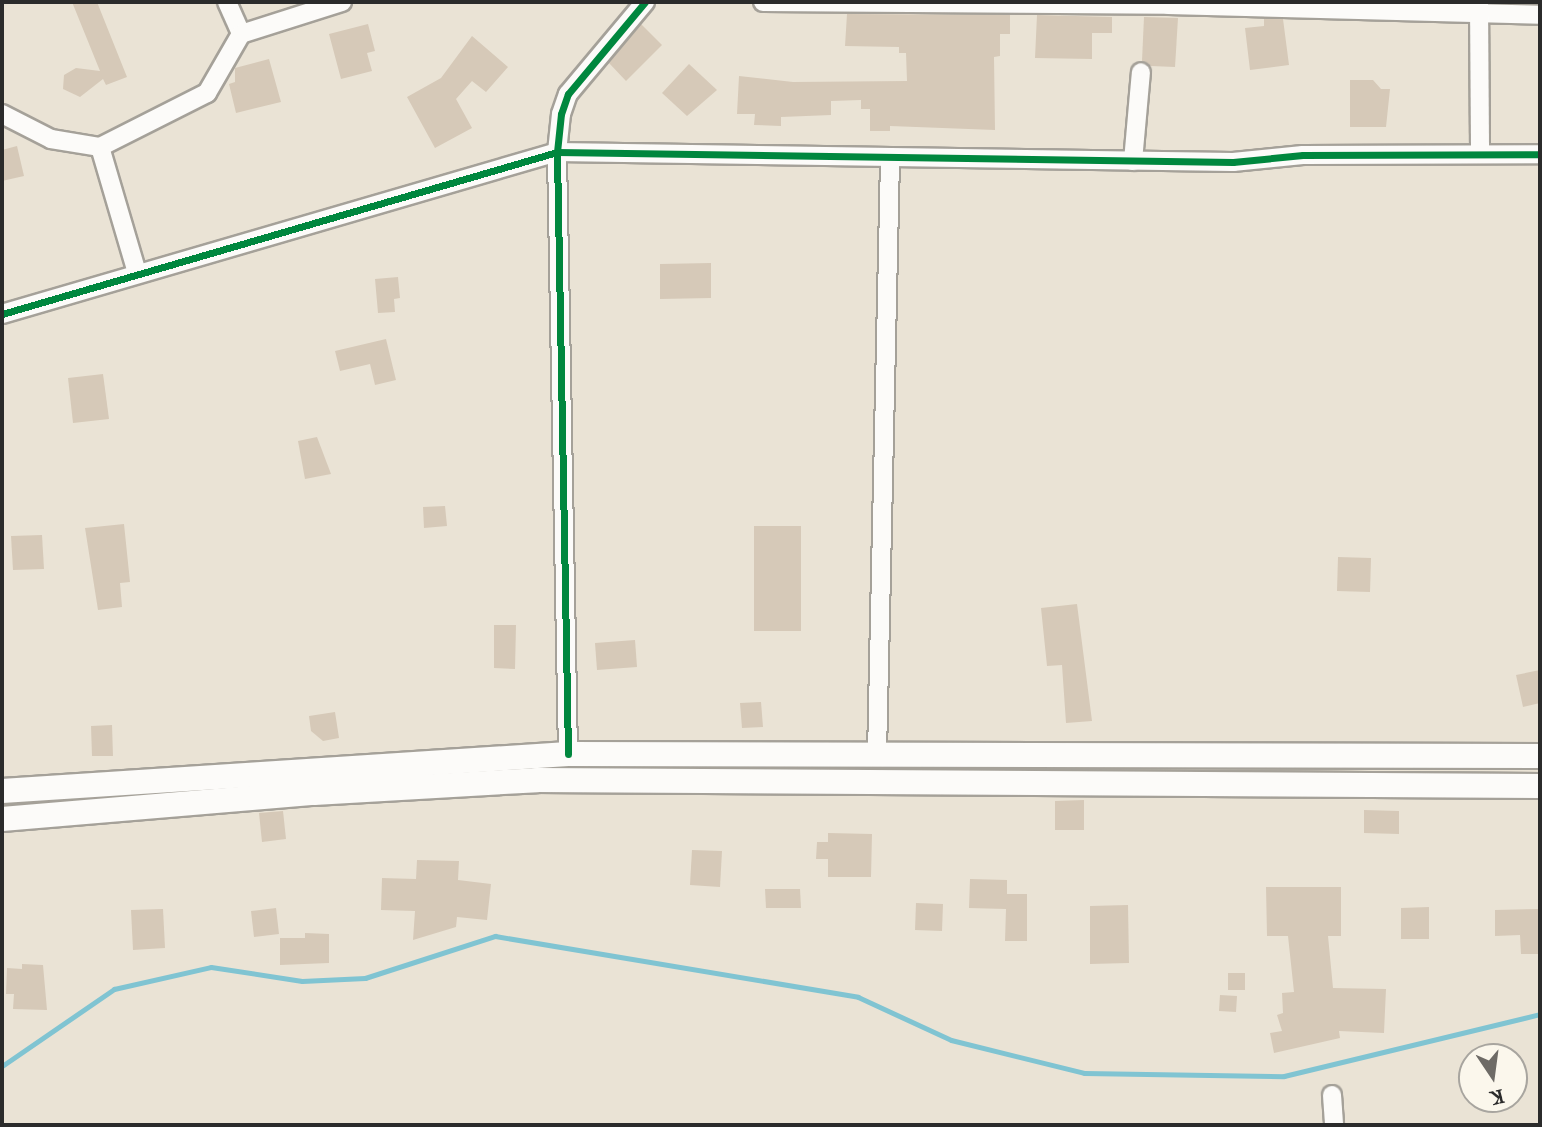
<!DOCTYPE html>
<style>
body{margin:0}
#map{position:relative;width:1542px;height:1127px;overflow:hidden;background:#eae3d5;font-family:"IM FELL Great Primer",serif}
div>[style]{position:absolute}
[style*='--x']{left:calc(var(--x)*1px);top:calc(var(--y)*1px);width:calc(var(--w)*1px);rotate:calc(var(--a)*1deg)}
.stream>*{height:5px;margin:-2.5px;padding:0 2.5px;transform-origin:2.5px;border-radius:2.5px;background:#80c4d2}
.building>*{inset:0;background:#d6c9b8}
.roads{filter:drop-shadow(2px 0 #a5a199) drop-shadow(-2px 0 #a5a199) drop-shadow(0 2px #a5a199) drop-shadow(0 -2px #a5a199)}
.street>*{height:18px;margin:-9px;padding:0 9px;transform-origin:9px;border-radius:9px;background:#fcfbf9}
.secondary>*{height:24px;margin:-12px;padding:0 12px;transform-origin:12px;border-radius:12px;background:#fcfbf9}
.cycleway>*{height:7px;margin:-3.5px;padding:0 3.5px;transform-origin:3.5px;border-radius:3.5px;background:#00873e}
span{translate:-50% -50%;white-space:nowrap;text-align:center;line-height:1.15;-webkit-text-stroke:5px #fbf7ec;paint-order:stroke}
.frame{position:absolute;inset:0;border:4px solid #2b2b2b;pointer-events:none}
.north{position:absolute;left:1458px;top:1043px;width:70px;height:70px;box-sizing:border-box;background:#fbf7ec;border:2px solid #a8a59f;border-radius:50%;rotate:167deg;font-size:19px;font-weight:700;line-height:28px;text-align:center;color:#2b2b2b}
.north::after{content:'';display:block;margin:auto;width:24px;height:32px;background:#6e6b66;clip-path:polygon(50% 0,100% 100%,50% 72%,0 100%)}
</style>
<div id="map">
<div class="stream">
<i style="--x:2;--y:1066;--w:136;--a:-34.5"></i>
<i style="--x:114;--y:989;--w:99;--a:-12.8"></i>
<i style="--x:211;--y:967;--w:92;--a:8.7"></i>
<i style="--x:302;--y:981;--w:63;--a:-2.7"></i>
<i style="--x:365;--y:978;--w:137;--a:-17.9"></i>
<i style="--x:495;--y:936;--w:368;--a:9.5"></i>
<i style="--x:858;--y:997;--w:102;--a:24.8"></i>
<i style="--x:951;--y:1040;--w:137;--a:13.9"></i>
<i style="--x:1084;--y:1073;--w:200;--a:0.9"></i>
<i style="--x:1284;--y:1076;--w:263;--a:-13.6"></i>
</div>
<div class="building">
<i style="clip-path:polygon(72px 2px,97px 2px,127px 77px,106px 85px,103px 79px,80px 97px,63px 89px,64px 75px,76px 68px,100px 71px)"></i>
<i style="clip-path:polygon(847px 14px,1010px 15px,1010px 34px,1000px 34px,1000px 56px,994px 57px,995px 130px,890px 126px,890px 131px,870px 131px,870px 109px,861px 109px,861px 100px,831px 101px,831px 115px,781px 117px,781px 126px,754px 125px,755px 114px,737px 114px,739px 76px,793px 82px,907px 81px,906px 53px,899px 53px,899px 47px,845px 46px)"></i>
<i style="clip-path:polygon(1037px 15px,1112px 17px,1112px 33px,1092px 33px,1092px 59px,1035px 58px)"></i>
<i style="clip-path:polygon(1144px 17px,1178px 18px,1175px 67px,1151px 66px,1142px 61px)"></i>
<i style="clip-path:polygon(1264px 19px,1283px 19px,1289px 65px,1250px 70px,1245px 28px,1264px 26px)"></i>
<i style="clip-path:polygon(368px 24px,375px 51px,367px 53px,372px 71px,341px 79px,329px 34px)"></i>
<i style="clip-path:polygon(641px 24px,662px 45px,626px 81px,609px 63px)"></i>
<i style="clip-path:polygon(472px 36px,508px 67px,486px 92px,472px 81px,456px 99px,472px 128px,435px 148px,407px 97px,441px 78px)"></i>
<i style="clip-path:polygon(269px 59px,281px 102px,236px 113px,229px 84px,235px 82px,235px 68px)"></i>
<i style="clip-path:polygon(689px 64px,717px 90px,687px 116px,662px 93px)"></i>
<i style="clip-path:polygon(1350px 80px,1373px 80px,1381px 89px,1390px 89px,1386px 127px,1350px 127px)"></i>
<i style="clip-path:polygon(17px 146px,24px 176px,2px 181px,2px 150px)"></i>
<i style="clip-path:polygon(711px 263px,711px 298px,660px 299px,660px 264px)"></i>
<i style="clip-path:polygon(398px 277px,400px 298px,394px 299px,395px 312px,378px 313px,375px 279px)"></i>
<i style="clip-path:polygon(386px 339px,396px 380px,375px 385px,370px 364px,340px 371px,335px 351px)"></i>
<i style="clip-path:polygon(103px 374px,109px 419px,73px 423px,68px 378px)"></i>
<i style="clip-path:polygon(317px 437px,331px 474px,305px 479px,298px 441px)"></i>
<i style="clip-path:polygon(445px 506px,447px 526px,424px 528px,423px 507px)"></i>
<i style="clip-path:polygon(124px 524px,130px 582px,120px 583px,122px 607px,98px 610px,85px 528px)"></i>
<i style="clip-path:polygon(754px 526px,801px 526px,801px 631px,754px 631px)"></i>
<i style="clip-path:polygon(42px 535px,44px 569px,13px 570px,11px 536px)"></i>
<i style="clip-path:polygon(1338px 557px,1371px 558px,1370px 592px,1337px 591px)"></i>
<i style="clip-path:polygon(1077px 604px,1092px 721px,1066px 723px,1062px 665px,1047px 666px,1041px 608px)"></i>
<i style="clip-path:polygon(494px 625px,516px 625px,515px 669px,494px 668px)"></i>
<i style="clip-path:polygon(635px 640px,637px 667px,597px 670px,595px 643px)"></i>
<i style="clip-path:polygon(1540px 670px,1540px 703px,1523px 707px,1516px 675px)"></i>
<i style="clip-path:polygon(761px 702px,763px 727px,742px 728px,740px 703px)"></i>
<i style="clip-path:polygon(335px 712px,339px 738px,323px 741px,311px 731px,309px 716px)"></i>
<i style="clip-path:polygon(112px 725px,113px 756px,92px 756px,91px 726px)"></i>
<i style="clip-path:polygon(1084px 800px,1084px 830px,1055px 830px,1055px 801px)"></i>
<i style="clip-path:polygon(1364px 810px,1399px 811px,1399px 834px,1364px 833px)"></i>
<i style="clip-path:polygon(283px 811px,286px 839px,262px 842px,259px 813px)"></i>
<i style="clip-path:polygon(828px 833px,872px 834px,871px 877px,828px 877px,828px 859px,816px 859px,817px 842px,828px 842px)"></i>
<i style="clip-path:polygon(692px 850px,722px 851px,720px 887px,690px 885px)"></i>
<i style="clip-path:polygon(417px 860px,459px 861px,458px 880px,491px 884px,487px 920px,457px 917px,456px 927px,413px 940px,415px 911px,381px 910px,382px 878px,416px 879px)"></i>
<i style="clip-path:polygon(970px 879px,1007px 880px,1007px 894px,1027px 894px,1027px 941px,1005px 941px,1006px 909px,969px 908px)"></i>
<i style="clip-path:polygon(1266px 887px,1341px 887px,1341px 936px,1328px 936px,1333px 988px,1386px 989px,1384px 1033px,1339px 1031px,1340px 1038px,1274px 1053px,1270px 1033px,1282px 1031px,1277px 1015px,1283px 1013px,1282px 993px,1294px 992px,1288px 936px,1267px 936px)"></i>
<i style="clip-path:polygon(765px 889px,800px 889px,801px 908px,766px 908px)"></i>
<i style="clip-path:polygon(916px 903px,943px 904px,942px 931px,915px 930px)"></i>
<i style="clip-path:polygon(1128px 905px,1129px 963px,1090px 964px,1090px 906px)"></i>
<i style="clip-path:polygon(1429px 907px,1429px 939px,1401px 939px,1401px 908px)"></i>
<i style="clip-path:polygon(276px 908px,279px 934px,254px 937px,251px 911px)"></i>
<i style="clip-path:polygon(163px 909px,165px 948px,133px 950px,131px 910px)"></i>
<i style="clip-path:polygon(1540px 909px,1540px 954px,1521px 954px,1520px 935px,1495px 936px,1495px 910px)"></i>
<i style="clip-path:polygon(305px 933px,329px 934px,329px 963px,280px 965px,280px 938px,305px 938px)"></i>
<i style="clip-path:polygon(22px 964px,43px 965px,47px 1010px,13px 1009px,14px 994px,6px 994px,7px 968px,22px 969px)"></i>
<i style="clip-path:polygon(1228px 973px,1245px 973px,1245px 990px,1228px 990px)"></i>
<i style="clip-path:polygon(1220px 995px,1237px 996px,1236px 1012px,1219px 1011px)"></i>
</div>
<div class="roads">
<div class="street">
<i style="--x:227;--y:2;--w:35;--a:66"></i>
<i style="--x:763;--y:2;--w:405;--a:0.4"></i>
<i style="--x:1168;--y:5;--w:372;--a:1.5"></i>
<i style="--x:1479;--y:2;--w:149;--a:89.6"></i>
<i style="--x:2;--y:114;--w:55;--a:27"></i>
<i style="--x:51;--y:139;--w:50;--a:9.3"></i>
<i style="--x:100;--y:147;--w:120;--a:-26.8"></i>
<i style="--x:207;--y:93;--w:68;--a:-60"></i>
<i style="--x:241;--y:34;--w:106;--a:-17.6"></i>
<i style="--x:100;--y:147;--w:131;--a:73.6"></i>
<i style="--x:1133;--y:161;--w:89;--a:-84.9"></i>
<i style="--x:2;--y:314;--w:578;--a:-16.27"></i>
<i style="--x:557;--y:152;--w:38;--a:-84"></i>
<i style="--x:561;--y:114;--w:21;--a:-71"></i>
<i style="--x:568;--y:94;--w:120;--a:-50.1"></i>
<i style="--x:568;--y:754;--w:602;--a:-91.05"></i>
<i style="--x:557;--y:152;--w:676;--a:0.85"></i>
<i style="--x:1233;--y:162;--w:70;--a:-5.7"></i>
<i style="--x:1303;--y:155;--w:237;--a:-0.2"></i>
<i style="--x:877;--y:755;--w:598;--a:-88.75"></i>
<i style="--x:1332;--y:1095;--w:30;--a:86"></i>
</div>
<div class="secondary">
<i style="--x:2;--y:791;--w:567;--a:-3.74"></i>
<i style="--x:568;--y:754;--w:972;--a:0.12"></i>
<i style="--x:2;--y:819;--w:313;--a:-4.8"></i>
<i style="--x:314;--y:793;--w:223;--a:-3.3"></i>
<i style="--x:537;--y:780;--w:1003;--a:0.34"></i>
</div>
</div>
<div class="cycleway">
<i style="--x:2;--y:314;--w:578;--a:-16.27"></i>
<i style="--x:557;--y:152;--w:38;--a:-84"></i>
<i style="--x:561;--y:114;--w:21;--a:-71"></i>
<i style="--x:568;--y:94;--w:120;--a:-50.1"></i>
<i style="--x:568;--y:754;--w:602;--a:-91.05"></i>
<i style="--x:557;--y:152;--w:676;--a:0.85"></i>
<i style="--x:1233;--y:162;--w:70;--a:-5.7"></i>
<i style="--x:1303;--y:155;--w:237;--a:-0.2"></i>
</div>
<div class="frame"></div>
<div class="north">K</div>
</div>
